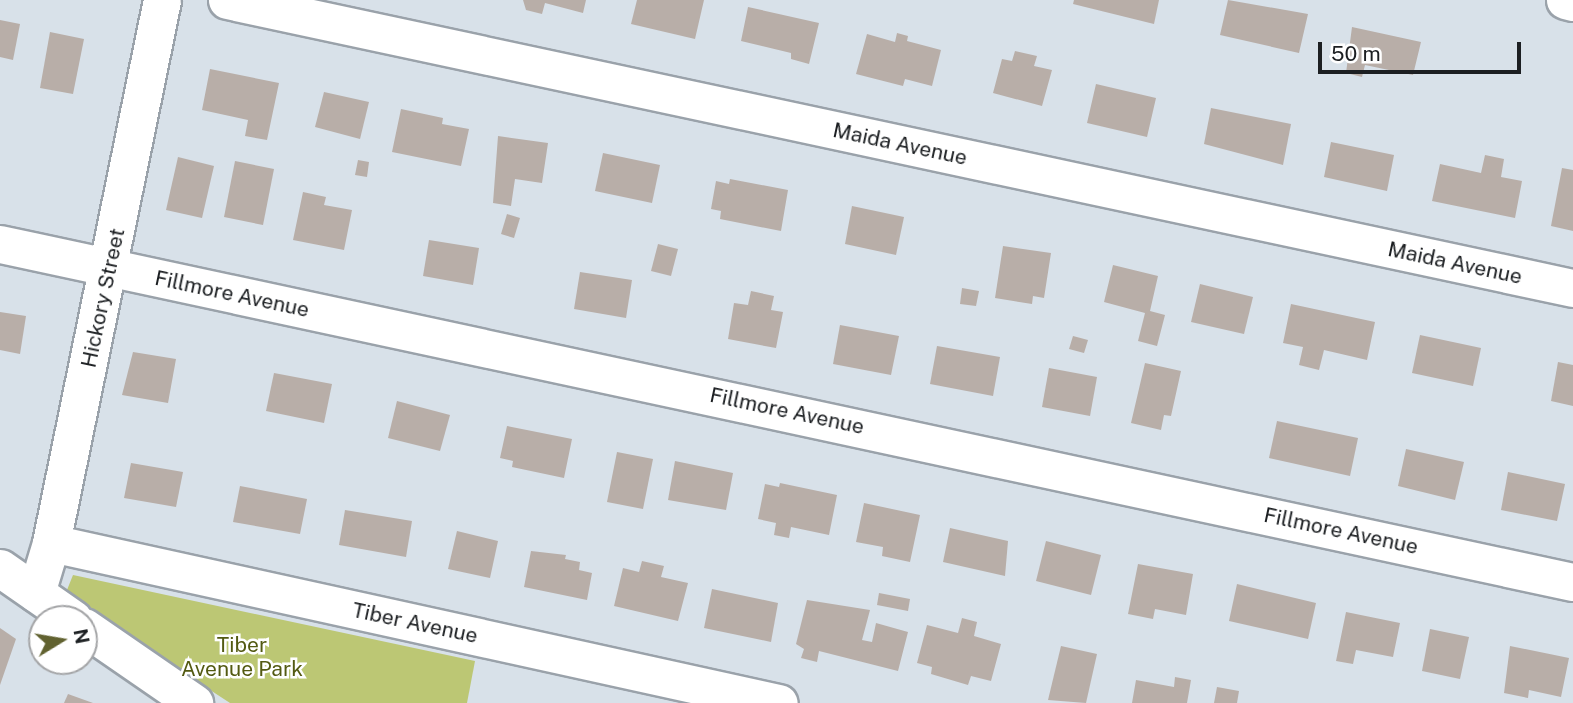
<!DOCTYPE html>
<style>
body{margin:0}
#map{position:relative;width:1573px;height:703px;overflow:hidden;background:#d8e1e9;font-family:"Public Sans",sans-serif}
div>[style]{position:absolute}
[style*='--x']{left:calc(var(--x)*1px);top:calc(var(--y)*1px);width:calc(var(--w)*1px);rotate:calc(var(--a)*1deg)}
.green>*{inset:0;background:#bcc774}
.building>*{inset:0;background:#b8aea8}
.roads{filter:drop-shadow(2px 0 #9aa2aa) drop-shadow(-2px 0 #9aa2aa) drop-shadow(0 2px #9aa2aa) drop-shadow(0 -2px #9aa2aa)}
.minor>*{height:37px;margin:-18.5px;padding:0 18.5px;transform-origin:18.5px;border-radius:18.5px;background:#fff}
span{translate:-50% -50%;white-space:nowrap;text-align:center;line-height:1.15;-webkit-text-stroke:5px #fff;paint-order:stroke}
.street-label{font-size:21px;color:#1c1f22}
.park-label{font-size:21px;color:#535a12}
.north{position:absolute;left:28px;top:605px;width:70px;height:70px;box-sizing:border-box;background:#fff;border:2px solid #a4a5a7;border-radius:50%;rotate:79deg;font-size:19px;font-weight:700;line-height:28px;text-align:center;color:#1c1f22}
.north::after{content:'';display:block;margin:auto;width:24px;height:32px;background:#616230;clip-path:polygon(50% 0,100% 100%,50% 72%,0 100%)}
.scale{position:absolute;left:1318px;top:42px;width:203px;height:32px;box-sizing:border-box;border:4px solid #1c1f22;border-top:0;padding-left:9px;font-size:21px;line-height:24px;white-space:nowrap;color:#1c1f22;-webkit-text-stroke:5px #fff;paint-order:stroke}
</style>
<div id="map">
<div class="green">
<i style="clip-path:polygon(73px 575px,475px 661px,467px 703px,230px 703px,65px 595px)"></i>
</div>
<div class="building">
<i style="clip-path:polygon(523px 0,586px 0,583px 13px,545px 3px,542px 14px,526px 10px)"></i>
<i style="clip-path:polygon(637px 0,704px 0,695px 39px,631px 24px)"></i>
<i style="clip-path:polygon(1074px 0,1159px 0,1154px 24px,1073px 4px)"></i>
<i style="clip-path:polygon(1228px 0,1308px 14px,1299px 53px,1220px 35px)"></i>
<i style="clip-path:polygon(748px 7px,819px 23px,809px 64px,791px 59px,791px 53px,741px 41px)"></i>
<i style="clip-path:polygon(0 20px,20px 24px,13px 60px,0 57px)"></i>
<i style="clip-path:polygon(1352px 27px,1421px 42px,1413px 75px,1365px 65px,1362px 77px,1346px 73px)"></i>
<i style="clip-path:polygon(50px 32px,84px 39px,73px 94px,40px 88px)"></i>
<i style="clip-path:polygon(897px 33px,908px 36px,907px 41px,941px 50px,932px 86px,905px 79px,903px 86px,856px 74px,867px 34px,895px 42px)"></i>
<i style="clip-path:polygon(1015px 51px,1037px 56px,1034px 66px,1052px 70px,1042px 106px,993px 93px,1002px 59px,1012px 61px)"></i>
<i style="clip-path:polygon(210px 69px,279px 83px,267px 140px,245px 136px,248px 120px,202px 110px)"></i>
<i style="clip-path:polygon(1096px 84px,1156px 98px,1147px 137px,1087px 123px)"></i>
<i style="clip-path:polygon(324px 92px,369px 102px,360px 139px,315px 127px)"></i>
<i style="clip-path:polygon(1211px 108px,1291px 124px,1283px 165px,1204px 144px)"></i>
<i style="clip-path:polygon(401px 109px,443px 118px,442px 124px,469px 129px,461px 166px,392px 152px)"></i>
<i style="clip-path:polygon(498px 136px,548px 143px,542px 183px,515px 179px,511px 206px,493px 203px)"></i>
<i style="clip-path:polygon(1331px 142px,1394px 155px,1387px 191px,1324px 177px)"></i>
<i style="clip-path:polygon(603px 153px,660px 165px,652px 203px,595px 191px)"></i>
<i style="clip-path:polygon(1485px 155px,1504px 159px,1501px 177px,1522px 181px,1515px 218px,1432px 201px,1440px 164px,1481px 173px)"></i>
<i style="clip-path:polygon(178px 157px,214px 166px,202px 218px,166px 210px)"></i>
<i style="clip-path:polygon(358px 160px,369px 162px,367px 177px,355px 175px)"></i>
<i style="clip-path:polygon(235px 161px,274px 169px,263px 225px,224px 217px)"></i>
<i style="clip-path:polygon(1562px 168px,1573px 170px,1573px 231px,1551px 226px)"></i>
<i style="clip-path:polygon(730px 179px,788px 190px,781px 231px,720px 219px,721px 211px,711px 209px,716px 181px,729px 184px)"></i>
<i style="clip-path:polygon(303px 192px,326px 197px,324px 205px,352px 210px,344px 250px,293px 240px)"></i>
<i style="clip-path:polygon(852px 206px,904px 217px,896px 255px,845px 244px)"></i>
<i style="clip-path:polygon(507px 214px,520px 218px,514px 238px,501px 234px)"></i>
<i style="clip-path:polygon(429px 240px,479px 248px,473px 285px,423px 276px)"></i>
<i style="clip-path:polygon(658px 244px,678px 249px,671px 276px,651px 271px)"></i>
<i style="clip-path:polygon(1003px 246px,1051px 253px,1044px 298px,1033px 296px,1032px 304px,995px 298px)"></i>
<i style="clip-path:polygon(1113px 265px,1158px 276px,1150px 311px,1165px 315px,1157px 346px,1138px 341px,1145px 313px,1104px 302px)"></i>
<i style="clip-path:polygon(580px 272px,632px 280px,626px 318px,574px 309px)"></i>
<i style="clip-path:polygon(1200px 284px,1253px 297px,1244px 334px,1191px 322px)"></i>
<i style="clip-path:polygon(962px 288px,979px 291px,976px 306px,960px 304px)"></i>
<i style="clip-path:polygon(751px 291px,774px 296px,771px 310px,783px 312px,776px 348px,728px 339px,734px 303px,748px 305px)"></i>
<i style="clip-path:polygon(1291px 304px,1375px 322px,1367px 360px,1324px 350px,1319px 370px,1299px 365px,1303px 347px,1283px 343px)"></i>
<i style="clip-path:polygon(0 312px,26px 316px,20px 354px,0 350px)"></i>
<i style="clip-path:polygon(840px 325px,899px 336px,891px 375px,833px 364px)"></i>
<i style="clip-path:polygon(1420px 335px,1481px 348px,1473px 386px,1412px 373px)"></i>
<i style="clip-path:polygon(1073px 336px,1088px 340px,1084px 353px,1069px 349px)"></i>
<i style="clip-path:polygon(937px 346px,1000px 357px,993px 396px,930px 384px)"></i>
<i style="clip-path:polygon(133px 352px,176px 359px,168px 403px,122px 395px)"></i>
<i style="clip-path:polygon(1558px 362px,1573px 365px,1573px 406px,1551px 401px)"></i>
<i style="clip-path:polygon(1145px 363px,1181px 371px,1171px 416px,1164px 415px,1161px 430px,1131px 423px)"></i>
<i style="clip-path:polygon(1049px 368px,1097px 377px,1090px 416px,1042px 407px)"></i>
<i style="clip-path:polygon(274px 373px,332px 384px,324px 423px,266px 411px)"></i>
<i style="clip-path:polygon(397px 401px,450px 415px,440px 451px,388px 438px)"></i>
<i style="clip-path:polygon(1277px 421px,1358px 438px,1350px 476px,1269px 458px)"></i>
<i style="clip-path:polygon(507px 426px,572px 439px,564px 478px,512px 467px,513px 461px,500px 458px)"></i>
<i style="clip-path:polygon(1406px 449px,1464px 462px,1455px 500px,1398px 486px)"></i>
<i style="clip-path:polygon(617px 452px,653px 459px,643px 509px,607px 502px)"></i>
<i style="clip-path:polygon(675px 461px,733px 473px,726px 510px,668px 500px)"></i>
<i style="clip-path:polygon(131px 463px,183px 472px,176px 507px,124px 498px)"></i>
<i style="clip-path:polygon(1508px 472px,1565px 484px,1557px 521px,1501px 510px)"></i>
<i style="clip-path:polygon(780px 483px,837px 495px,829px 535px,791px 527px,789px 538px,774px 535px,776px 523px,758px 519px,765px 484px,779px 487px)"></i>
<i style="clip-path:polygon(240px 486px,307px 499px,300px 534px,233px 522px)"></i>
<i style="clip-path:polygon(864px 503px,920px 515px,910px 562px,882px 556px,883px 547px,856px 542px)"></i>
<i style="clip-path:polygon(345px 510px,412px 521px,406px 557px,339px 545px)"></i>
<i style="clip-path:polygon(950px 528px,1008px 541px,1005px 576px,943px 562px)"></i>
<i style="clip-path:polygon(457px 531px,498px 541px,490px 578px,448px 569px)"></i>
<i style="clip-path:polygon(1046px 541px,1101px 555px,1091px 595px,1036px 581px)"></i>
<i style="clip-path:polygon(531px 551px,566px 555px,565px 559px,580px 562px,579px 570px,592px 573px,587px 600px,524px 587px)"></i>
<i style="clip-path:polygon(642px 561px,664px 566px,661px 577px,688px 583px,678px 621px,614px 606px,623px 568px,639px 572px)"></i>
<i style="clip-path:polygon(1138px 564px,1193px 574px,1186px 615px,1155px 609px,1153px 619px,1128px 614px)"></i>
<i style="clip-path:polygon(1237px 584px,1316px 603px,1308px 639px,1229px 621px)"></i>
<i style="clip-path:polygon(712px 589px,778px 603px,771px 642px,704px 628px)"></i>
<i style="clip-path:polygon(879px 593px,910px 599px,908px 611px,877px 605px)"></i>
<i style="clip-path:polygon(807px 600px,870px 610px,862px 640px,872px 642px,876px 623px,908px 632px,898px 671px,819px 651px,817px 662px,801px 658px,804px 649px,796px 644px)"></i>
<i style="clip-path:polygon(1346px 612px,1400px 623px,1393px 657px,1356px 650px,1353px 664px,1336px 661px)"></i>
<i style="clip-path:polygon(962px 618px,977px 622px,974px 636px,1001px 644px,991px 681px,971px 676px,968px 685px,931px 674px,932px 667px,917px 663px,927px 625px,958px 633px)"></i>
<i style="clip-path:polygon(0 628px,16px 639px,0 685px)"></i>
<i style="clip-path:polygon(1430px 629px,1469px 637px,1460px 679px,1422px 671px)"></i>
<i style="clip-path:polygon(1061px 646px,1097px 654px,1086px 703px,1048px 700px)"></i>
<i style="clip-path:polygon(1510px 646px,1569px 658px,1561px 697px,1529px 690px,1528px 698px,1504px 693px)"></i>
<i style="clip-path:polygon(1175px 677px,1191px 680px,1187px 703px,1132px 703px,1136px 680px,1174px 687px)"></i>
<i style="clip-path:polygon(1217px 687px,1239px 691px,1237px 703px,1214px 703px)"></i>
<i style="clip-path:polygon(68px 694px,93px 703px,64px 703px)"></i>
</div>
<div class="roads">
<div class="minor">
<i style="--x:227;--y:0;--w:1376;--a:12.08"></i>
<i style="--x:1565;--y:0;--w:8;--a:14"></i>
<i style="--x:0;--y:244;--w:1609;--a:12.13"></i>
<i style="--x:51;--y:543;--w:745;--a:12.4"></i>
<i style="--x:0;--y:568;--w:89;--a:34.9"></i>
<i style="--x:36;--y:593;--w:52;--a:-73.3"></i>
<i style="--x:51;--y:543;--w:554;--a:-78.45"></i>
<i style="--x:84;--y:627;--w:134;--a:34.6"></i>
</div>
</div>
<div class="street-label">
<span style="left:900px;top:144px;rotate:12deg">Maida Avenue</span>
<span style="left:1455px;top:263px;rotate:12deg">Maida Avenue</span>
<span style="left:232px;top:294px;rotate:12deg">Fillmore Avenue</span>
<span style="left:103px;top:298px;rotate:-78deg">Hickory Street</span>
<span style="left:787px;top:411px;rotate:12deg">Fillmore Avenue</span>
<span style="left:1341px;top:531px;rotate:12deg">Fillmore Avenue</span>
<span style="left:415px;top:623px;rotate:12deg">Tiber Avenue</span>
</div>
<div class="park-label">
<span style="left:242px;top:657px">Tiber<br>Avenue Park</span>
</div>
<div class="north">N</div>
<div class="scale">50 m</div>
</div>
